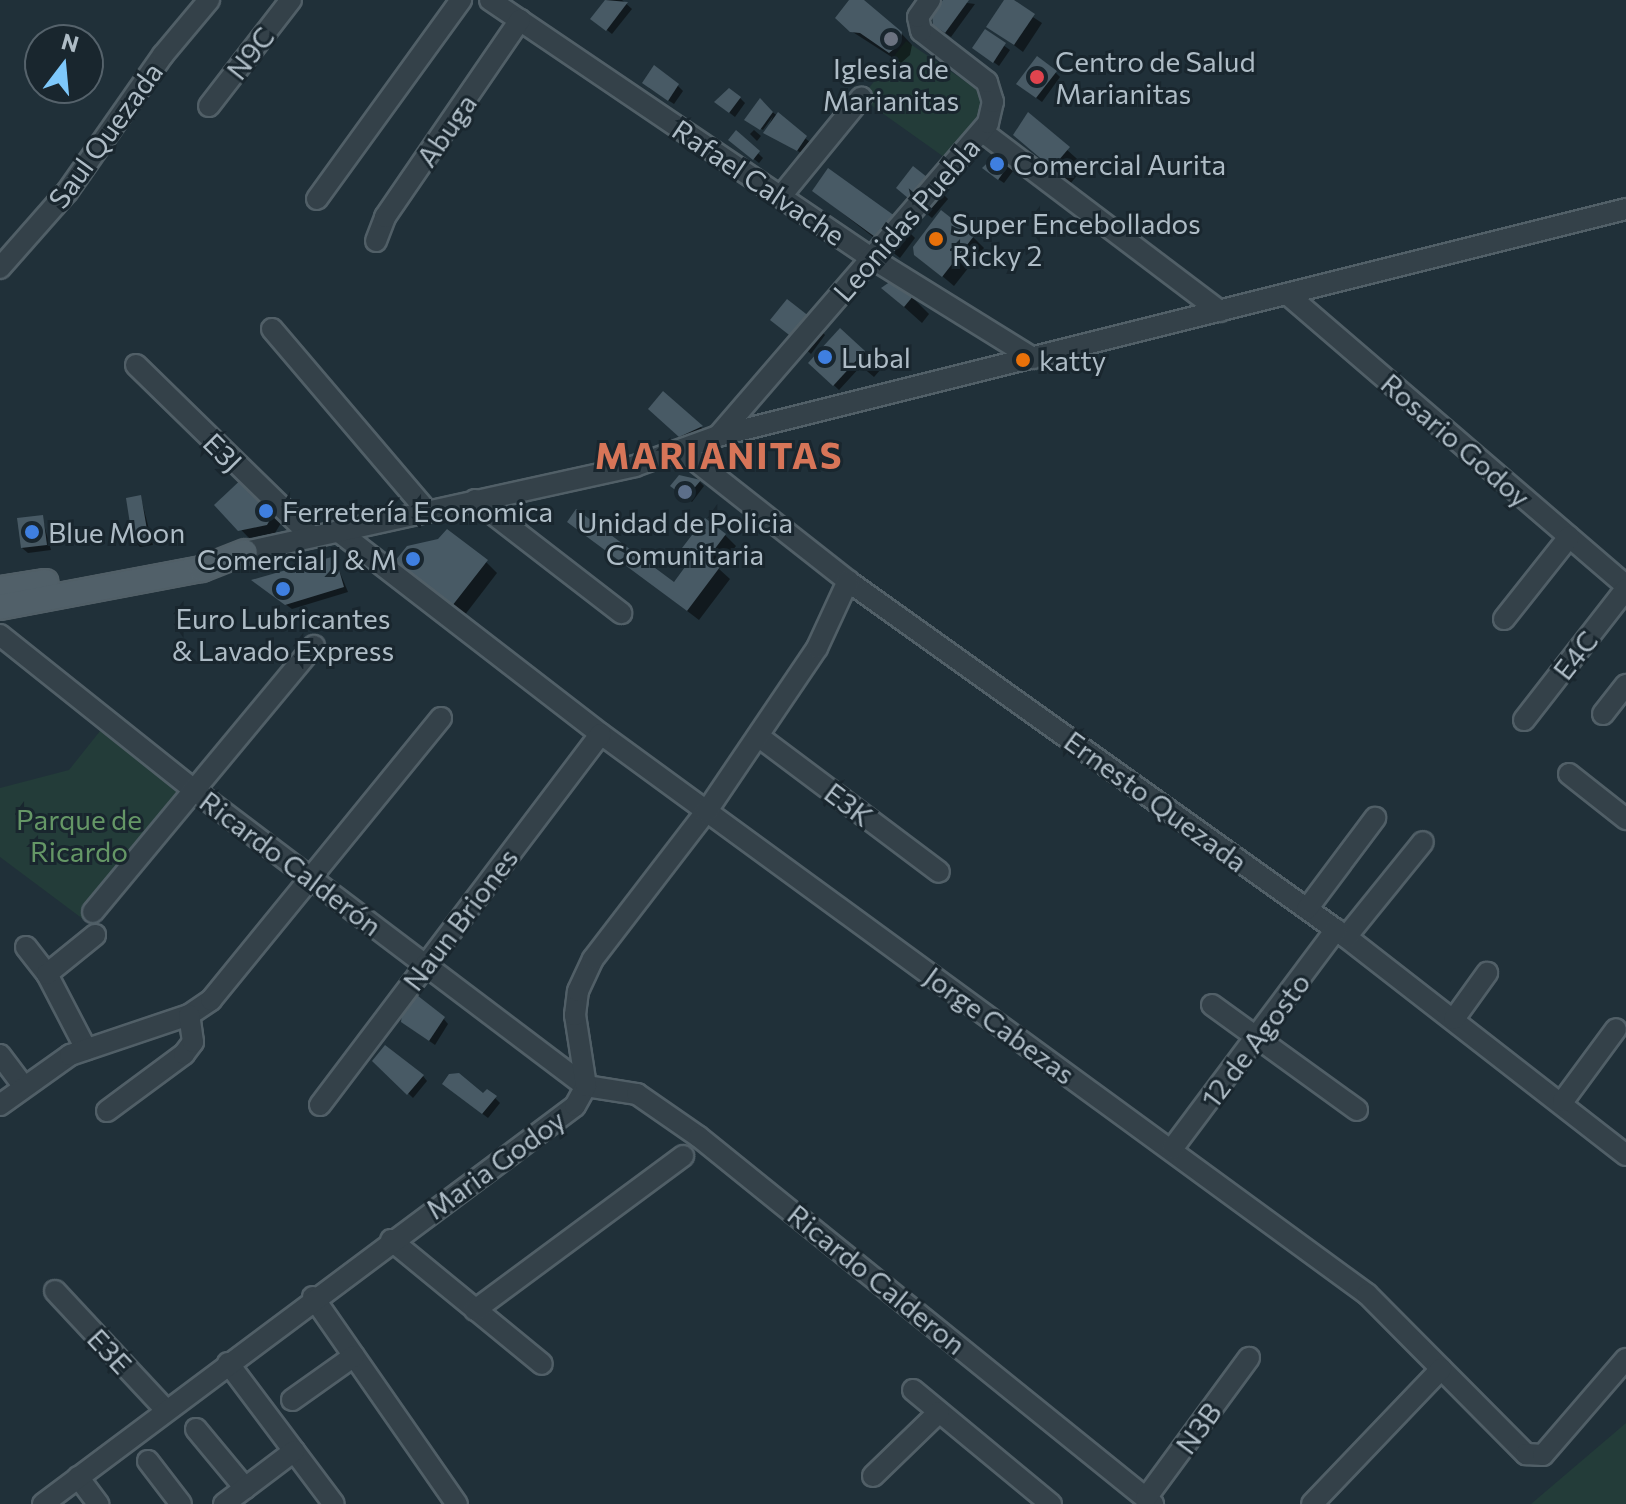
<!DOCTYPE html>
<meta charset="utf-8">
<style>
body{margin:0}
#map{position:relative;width:1626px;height:1504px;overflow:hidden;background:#203039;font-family:Commissioner,sans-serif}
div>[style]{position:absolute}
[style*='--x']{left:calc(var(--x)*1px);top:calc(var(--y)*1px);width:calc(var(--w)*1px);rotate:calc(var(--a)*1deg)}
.green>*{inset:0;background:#233c39}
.shadow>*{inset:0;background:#0007}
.building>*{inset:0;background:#485a65}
.roads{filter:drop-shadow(2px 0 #515f67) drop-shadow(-2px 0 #515f67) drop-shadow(0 2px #515f67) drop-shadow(0 -2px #515f67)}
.minor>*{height:20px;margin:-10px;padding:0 10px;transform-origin:10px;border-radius:10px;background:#344149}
.major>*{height:24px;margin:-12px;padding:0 12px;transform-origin:12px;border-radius:12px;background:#516069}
.dots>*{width:22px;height:22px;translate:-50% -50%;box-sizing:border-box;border:4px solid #19262e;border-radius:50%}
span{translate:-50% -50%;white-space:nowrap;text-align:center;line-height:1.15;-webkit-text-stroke:6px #19262e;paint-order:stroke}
.street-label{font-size:28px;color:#aebcc6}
.poi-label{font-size:28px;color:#aebcc6}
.left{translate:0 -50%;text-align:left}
.right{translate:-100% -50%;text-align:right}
.park-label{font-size:28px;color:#659766}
.district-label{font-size:36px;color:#d77558;font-weight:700;letter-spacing:2px}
.north{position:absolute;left:24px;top:24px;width:80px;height:80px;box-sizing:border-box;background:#19262e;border:2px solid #55626b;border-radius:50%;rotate:16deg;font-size:22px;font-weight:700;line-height:32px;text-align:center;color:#aebcc6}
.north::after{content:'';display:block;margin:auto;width:28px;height:36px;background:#7ec8fb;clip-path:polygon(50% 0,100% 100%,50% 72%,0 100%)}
</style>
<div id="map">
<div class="green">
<i style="clip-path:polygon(906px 41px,981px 92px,986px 111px,951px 162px,861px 98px)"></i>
<i style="clip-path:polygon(108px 721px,194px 790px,91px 925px,0 857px,0 788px,69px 770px)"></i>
<i style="clip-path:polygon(1626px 1423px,1626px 1504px,1531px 1504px)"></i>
</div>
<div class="shadow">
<i style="clip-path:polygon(607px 0,622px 0,632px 9px,612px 34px,593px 19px)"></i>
<i style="clip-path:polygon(849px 0,859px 0,901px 33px,912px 45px,910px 55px,901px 63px,848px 29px)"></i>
<i style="clip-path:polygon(945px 0,975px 4px,951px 37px,941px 30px)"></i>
<i style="clip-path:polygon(1007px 0,1042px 23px,1023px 52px,989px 26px)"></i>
<i style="clip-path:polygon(985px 32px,1010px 50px,999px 66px,974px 48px)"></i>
<i style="clip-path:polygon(1055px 72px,1060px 77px,1042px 102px,1024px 89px)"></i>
<i style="clip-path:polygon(678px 86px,683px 91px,674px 104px,649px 88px)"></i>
<i style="clip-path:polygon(740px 98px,745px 103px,735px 117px,722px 107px)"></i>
<i style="clip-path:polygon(765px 106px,811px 143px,803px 154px,766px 133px,773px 116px,763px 130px,749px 121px)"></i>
<i style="clip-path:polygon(1028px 115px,1085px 166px,1070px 184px,1016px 135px)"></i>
<i style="clip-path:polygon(754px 130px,761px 136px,757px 141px,750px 134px)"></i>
<i style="clip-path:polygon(737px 133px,763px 158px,759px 163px,736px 145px)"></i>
<i style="clip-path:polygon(1000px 154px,1016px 167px,1004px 183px,989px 173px)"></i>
<i style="clip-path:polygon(931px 182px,948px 199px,932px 218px,916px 205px)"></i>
<i style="clip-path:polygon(814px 191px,898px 221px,915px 238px,900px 258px)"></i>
<i style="clip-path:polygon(973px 237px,984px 248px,954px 286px,916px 254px)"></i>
<i style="clip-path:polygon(884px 289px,912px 297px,929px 314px,922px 323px)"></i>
<i style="clip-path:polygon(808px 318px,825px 335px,811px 354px,773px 320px)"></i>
<i style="clip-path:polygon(864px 352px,881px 369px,874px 377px,861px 366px,839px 390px,810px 363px)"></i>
<i style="clip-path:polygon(664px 394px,702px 428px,718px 444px,698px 453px,668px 426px)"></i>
<i style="clip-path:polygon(246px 478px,284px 518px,275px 533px,249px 538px,217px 505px)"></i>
<i style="clip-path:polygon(700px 482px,704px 486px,692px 502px,678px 491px)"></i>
<i style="clip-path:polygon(141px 498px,153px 545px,140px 547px,135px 542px)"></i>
<i style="clip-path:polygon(42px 517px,51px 550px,28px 553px,22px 548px)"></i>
<i style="clip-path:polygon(569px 521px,674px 585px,725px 535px,736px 546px,719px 569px,730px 579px,699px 620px)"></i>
<i style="clip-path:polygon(440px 541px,486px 562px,497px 573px,464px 616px,397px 561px)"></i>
<i style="clip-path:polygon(334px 558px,348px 592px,292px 609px,258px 584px)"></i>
<i style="clip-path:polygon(443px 1018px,448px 1024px,435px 1045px,408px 1026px)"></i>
<i style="clip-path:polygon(375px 1061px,423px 1076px,427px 1081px,413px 1098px)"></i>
<i style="clip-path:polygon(450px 1089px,495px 1098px,500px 1103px,488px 1118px)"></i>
</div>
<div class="building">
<i style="clip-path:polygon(605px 0,628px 2px,606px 31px,590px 19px)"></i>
<i style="clip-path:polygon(849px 0,864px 0,902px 32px,900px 44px,889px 53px,860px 33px,850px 32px,835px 18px)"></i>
<i style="clip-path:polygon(943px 0,969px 0,945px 33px,933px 25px,932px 14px)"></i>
<i style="clip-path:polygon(1004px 0,1014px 0,1035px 14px,1014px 45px,986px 27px)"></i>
<i style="clip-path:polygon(985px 29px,1006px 43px,993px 63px,972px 48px)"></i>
<i style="clip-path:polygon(1037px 56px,1057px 71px,1036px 98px,1016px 84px)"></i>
<i style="clip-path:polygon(654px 65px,679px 84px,668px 101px,642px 83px)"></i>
<i style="clip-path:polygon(729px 88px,741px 97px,729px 113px,714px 102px)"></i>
<i style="clip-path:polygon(760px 98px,773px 112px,760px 130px,744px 120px)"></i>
<i style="clip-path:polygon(778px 112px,807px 136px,797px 151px,763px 133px)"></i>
<i style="clip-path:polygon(1028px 112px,1070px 147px,1052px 168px,1013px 135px)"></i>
<i style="clip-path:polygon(736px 130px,760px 151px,753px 160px,728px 140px)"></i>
<i style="clip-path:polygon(1000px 151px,1012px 160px,998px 180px,982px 168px)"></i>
<i style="clip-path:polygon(913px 166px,932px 181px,914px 203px,896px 188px)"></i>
<i style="clip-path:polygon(828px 168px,899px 219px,882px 242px,812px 191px)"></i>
<i style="clip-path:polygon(941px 210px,974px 236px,942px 277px,914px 255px,913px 247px)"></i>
<i style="clip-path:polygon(894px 279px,914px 295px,904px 307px,881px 288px)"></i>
<i style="clip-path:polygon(787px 299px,810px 317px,793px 338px,770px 320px)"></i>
<i style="clip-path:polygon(840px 328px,865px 351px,833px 386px,808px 363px)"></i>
<i style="clip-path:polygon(663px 391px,703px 426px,679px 437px,648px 409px)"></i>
<i style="clip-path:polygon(246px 475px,277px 508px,267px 525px,238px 531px,214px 505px)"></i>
<i style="clip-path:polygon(679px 475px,701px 480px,686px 498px,670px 486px)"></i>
<i style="clip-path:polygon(141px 495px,149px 541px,133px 543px,126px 498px)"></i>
<i style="clip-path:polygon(576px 509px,674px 582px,693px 556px,682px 548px,705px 518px,726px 534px,708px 558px,720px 567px,687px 611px,567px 522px)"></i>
<i style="clip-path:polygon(43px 515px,47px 545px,21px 548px,17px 518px)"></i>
<i style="clip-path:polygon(447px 529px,488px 560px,452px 606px,395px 561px,407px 546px,438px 539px)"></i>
<i style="clip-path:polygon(335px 556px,344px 587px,285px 605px,251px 580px)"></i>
<i style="clip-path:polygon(413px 992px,445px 1017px,429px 1041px,401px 1022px,403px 1006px)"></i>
<i style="clip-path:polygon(385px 1045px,424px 1075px,407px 1095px,372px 1061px)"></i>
<i style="clip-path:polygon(459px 1073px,483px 1093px,487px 1089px,497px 1096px,482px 1114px,442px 1084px,449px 1074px)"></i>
</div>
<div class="roads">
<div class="minor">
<i style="--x:490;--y:0;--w:459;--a:34.1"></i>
<i style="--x:870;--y:257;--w:192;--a:31.8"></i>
<i style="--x:209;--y:106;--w:134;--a:-52.3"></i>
<i style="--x:983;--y:132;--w:297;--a:37.1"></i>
<i style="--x:781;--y:196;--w:127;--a:-50.8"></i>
<i style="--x:317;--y:199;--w:246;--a:-54.1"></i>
<i style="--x:376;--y:241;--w:26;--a:-69"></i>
<i style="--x:385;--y:217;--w:239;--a:-55.6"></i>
<i style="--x:0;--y:268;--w:101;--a:-48.6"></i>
<i style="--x:67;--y:192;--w:167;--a:-55"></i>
<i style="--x:163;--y:55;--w:72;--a:-50.1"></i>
<i style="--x:1287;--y:294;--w:447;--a:40.7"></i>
<i style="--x:272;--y:329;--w:239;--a:49.6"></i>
<i style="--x:136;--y:365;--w:246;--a:44.3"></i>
<i style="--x:718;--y:436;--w:413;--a:-49.2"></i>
<i style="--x:988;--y:123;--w:22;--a:-77"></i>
<i style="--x:993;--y:102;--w:21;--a:-107"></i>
<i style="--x:987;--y:82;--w:83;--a:-142.3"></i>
<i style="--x:921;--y:31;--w:14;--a:-102"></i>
<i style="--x:918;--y:17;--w:21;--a:-55"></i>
<i style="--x:683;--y:451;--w:210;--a:38.2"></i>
<i style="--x:848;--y:581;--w:612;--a:35.56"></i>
<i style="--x:1346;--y:937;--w:355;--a:37.9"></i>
<i style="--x:475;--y:500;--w:185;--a:37.7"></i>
<i style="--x:338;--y:531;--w:332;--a:37.7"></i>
<i style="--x:601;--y:734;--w:949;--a:36.17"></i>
<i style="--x:1367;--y:1294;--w:226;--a:45.2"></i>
<i style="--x:1526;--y:1454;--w:17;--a:3"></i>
<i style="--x:1543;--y:1455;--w:127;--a:-49.2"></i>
<i style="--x:245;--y:552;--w:399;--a:-12.4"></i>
<i style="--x:635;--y:466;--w:88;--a:-19.9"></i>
<i style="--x:718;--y:436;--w:936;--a:-14.04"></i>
<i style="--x:1504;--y:619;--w:105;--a:-51.6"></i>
<i style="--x:0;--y:635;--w:248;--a:38.6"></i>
<i style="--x:194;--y:790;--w:491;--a:37.1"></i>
<i style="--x:1603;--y:714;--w:37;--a:-52"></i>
<i style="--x:1524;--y:720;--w:166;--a:-52.1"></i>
<i style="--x:758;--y:736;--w:226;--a:36.9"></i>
<i style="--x:1569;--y:774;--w:73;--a:38.3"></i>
<i style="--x:1307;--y:909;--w:114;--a:-53.2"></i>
<i style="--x:93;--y:912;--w:346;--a:-50.3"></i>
<i style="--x:1346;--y:937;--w:122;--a:-51"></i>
<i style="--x:26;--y:947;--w:34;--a:52"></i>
<i style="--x:47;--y:974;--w:85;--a:62.5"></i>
<i style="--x:47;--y:974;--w:62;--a:-39.1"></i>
<i style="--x:1212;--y:1005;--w:179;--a:35.9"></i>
<i style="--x:1454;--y:1019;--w:57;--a:-54.3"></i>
<i style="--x:0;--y:1055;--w:40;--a:53"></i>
<i style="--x:586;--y:1086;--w:52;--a:8.9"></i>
<i style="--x:637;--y:1094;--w:75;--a:34.7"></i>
<i style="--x:699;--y:1137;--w:584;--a:38.95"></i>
<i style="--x:1563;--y:1101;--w:89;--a:-53.6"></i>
<i style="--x:0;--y:1105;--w:86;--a:-35.5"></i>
<i style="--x:70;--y:1055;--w:126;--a:-18.6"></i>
<i style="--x:189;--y:1015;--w:27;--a:-34"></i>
<i style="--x:211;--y:1000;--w:364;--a:-50.8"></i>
<i style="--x:320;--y:1105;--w:465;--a:-52.9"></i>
<i style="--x:107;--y:1111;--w:96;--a:-36.5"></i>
<i style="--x:184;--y:1054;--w:15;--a:-53"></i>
<i style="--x:193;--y:1042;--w:27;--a:-98"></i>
<i style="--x:1172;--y:1149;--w:274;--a:-53.2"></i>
<i style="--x:391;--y:1240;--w:195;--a:39.4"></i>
<i style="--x:55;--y:1291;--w:163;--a:47"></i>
<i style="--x:313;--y:1297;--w:252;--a:55.2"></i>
<i style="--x:475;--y:1310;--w:259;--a:-36.5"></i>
<i style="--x:228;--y:1363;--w:176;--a:53.1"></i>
<i style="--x:913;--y:1390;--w:179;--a:39.6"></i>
<i style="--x:292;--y:1400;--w:76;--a:-35.4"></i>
<i style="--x:196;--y:1429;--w:77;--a:50.3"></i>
<i style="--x:148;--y:1461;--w:54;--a:52.5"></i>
<i style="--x:873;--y:1476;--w:92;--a:-44.1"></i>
<i style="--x:78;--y:1477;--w:34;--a:53"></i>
<i style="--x:1146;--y:1498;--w:174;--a:-53.7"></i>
<i style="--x:43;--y:1504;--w:664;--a:-36.8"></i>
<i style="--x:575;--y:1106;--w:23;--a:-61"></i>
<i style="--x:586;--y:1086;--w:72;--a:-98.8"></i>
<i style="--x:575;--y:1015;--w:24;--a:-83"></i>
<i style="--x:578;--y:991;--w:35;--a:-65"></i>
<i style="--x:593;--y:959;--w:185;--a:-52.5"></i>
<i style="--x:706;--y:812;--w:198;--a:-55.9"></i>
<i style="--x:817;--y:648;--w:74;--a:-65.2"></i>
<i style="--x:224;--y:1504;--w:88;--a:-37.1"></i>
<i style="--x:1312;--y:1504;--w:187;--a:-46.3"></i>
</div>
<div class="major">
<i style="--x:0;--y:589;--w:46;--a:-8.8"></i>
<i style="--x:0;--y:607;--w:206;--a:-10.7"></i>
<i style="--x:202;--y:569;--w:46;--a:-21.6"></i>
</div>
</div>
<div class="dots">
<i style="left:891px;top:39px;background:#6b7280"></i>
<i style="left:1037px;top:77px;background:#e0444e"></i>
<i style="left:997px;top:164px;background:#3f7fe0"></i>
<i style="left:936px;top:239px;background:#e8710a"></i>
<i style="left:825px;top:357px;background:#3f7fe0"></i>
<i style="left:1023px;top:360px;background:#e8710a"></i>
<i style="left:685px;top:492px;background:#5c6f8a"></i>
<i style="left:266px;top:511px;background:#3f7fe0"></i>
<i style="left:32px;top:532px;background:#3f7fe0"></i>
<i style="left:413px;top:559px;background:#3f7fe0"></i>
<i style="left:283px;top:589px;background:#3f7fe0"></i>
</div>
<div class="street-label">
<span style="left:250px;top:53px;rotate:-52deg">N9C</span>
<span style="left:446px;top:130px;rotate:-55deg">Abuga</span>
<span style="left:105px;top:135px;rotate:-54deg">Saul Quezada</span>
<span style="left:759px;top:182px;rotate:34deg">Rafael Calvache</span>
<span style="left:906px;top:219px;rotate:-49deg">Leonidas Puebla</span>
<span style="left:1456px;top:440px;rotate:41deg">Rosario Godoy</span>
<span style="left:223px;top:452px;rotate:45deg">E3J</span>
<span style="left:1575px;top:655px;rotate:-52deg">E4C</span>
<span style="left:1156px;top:801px;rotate:36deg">Ernesto Quezada</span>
<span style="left:849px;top:804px;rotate:37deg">E3K</span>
<span style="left:291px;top:863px;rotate:37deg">Ricardo Calderón</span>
<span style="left:460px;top:919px;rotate:-53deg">Naun Briones</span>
<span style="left:1000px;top:1025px;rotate:36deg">Jorge Cabezas</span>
<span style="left:1255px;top:1040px;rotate:-53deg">12 de Agosto</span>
<span style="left:495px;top:1164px;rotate:-36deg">Maria Godoy</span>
<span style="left:877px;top:1279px;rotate:39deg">Ricardo Calderon</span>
<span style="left:110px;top:1351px;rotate:47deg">E3E</span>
<span style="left:1198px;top:1428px;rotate:-54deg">N3B</span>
</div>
<div class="poi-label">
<span class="left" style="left:1055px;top:77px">Centro de Salud<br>Marianitas</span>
<span style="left:891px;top:84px">Iglesia de<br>Marianitas</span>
<span class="left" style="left:1013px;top:164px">Comercial Aurita</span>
<span class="left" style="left:952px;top:239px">Super Encebollados<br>Ricky 2</span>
<span class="left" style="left:841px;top:357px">Lubal</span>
<span class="left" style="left:1039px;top:360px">katty</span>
<span class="left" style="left:282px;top:511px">Ferretería Economica</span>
<span style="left:685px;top:538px">Unidad de Policia<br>Comunitaria</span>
<span class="left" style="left:48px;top:532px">Blue Moon</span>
<span class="right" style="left:397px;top:559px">Comercial J &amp; M</span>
<span style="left:283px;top:634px">Euro Lubricantes<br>&amp; Lavado Express</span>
</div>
<div class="park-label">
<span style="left:79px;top:835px">Parque de<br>Ricardo</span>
</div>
<div class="district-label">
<span style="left:719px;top:455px">MARIANITAS</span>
</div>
<div class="north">N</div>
</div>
